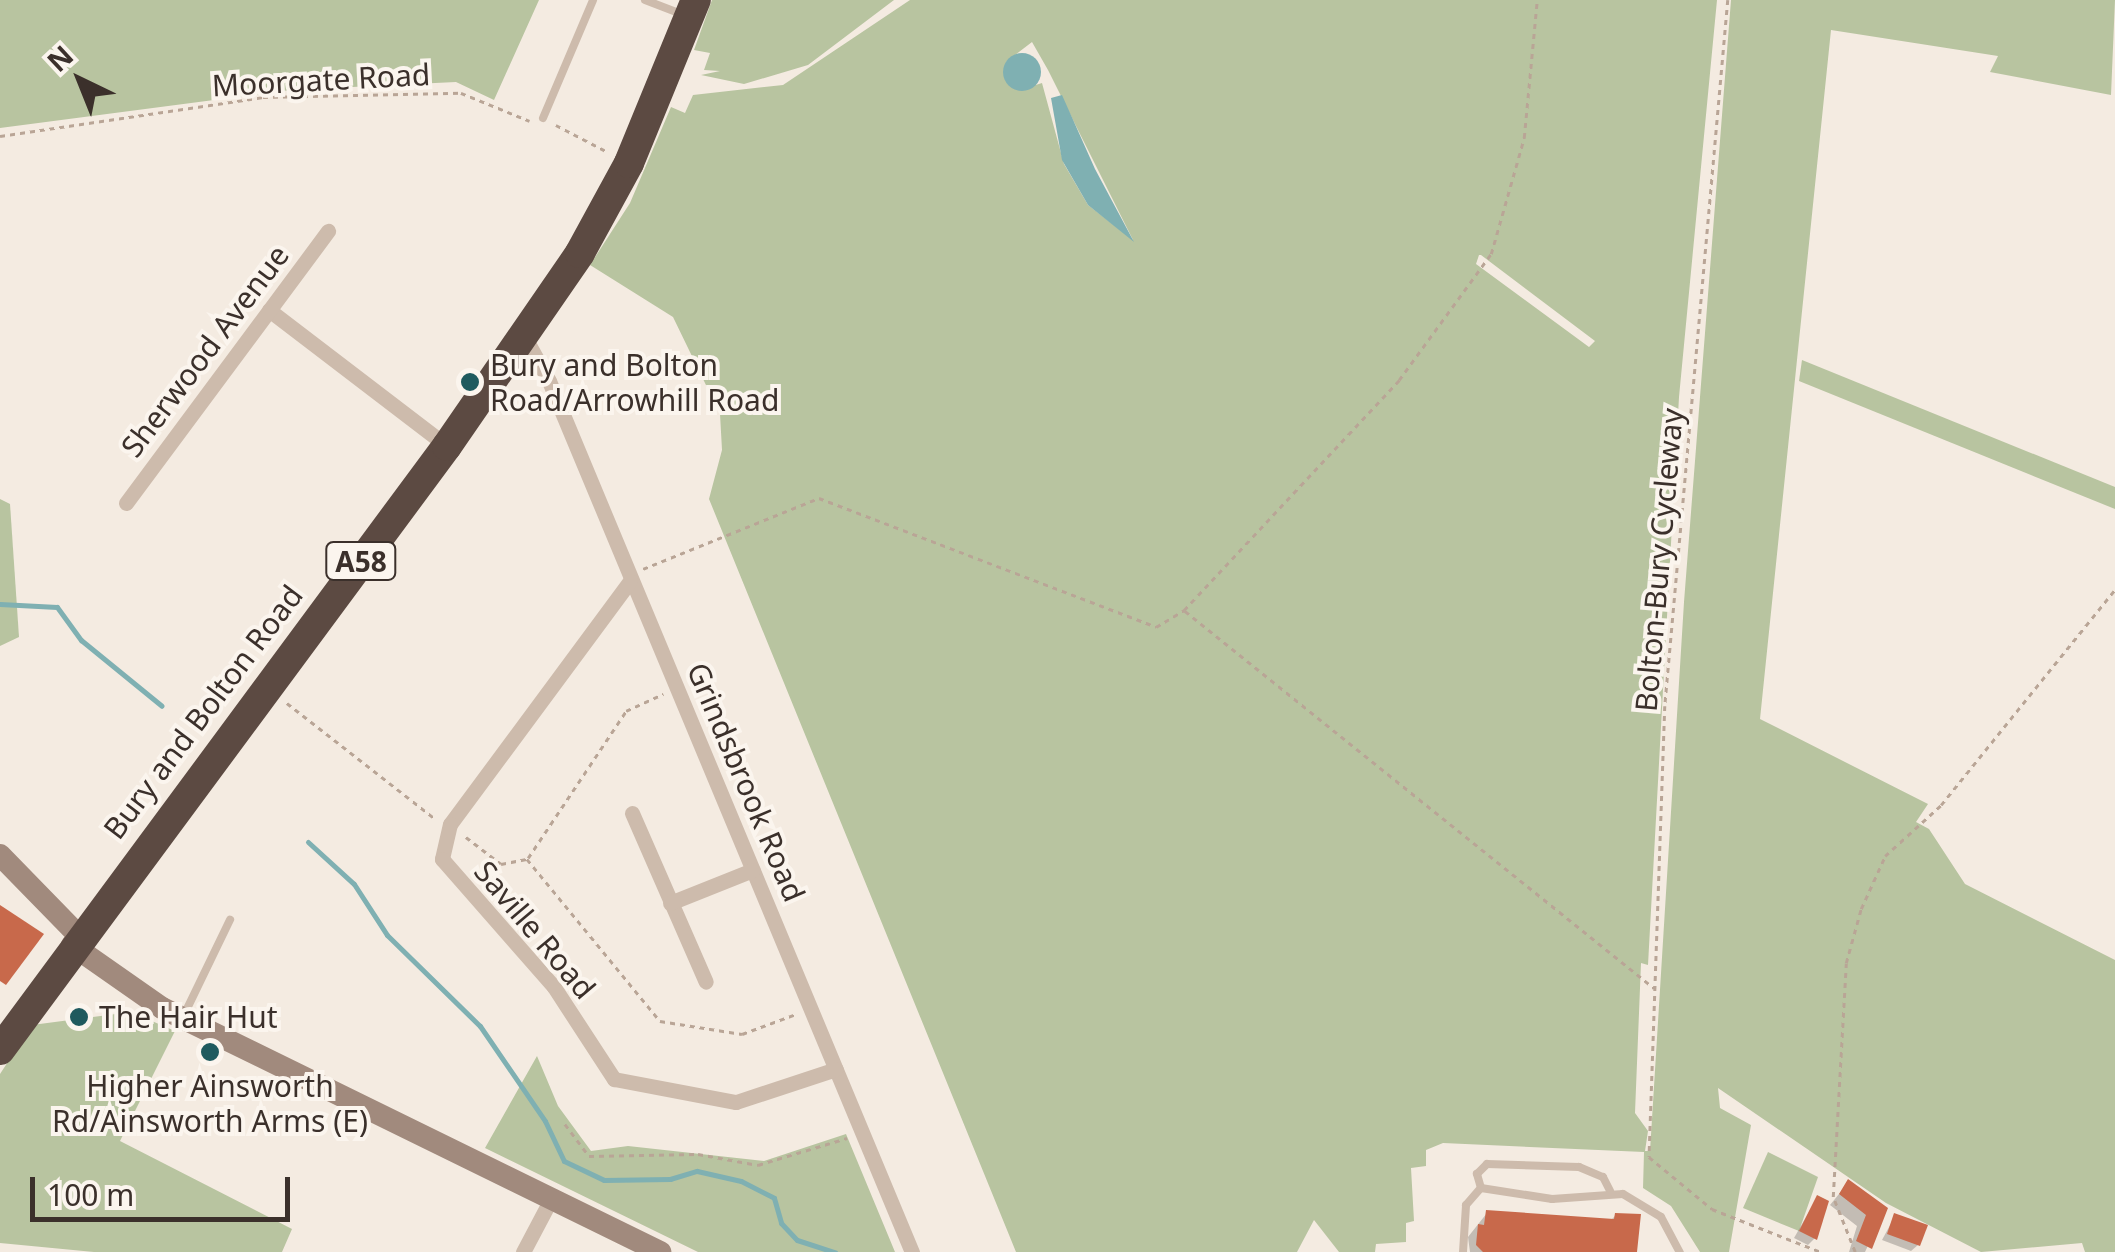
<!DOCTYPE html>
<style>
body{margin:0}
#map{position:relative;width:2115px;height:1252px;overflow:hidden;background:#f4ebe1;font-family:"Noto Sans",sans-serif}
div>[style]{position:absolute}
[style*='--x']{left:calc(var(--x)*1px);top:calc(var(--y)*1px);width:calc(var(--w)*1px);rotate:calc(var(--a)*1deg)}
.green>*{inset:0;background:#b8c4a0}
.water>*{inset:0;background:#7fb0b2}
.round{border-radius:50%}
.shadow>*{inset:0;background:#0003}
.stream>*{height:5px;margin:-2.5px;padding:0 2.5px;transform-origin:2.5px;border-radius:2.5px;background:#7fb0b2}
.building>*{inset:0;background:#c8694b}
.path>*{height:2.5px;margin-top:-1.25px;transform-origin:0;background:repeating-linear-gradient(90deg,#b9a596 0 5px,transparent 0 10px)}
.lane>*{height:8px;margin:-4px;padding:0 4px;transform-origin:4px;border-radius:4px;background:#cdbbac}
.street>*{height:15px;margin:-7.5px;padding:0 7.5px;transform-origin:7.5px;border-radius:7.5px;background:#cdbbac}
.secondary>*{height:22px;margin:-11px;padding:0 11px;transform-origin:11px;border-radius:11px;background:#a18a7d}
.highway>*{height:30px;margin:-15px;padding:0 15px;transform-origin:15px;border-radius:15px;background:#5c4a42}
.dots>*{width:28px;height:28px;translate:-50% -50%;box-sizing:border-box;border:5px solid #fbf5ee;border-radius:50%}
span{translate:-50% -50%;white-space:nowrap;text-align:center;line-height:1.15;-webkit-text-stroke:8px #fbf5ee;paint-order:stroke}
.shield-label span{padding:2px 8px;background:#fbf5ee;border:2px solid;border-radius:8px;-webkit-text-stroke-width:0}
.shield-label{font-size:28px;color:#3b302b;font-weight:700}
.street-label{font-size:30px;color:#3b302b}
.poi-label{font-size:30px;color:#3b302b}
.left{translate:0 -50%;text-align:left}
.north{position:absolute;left:30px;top:30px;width:100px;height:100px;-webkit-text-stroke:8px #fbf5ee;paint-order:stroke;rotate:317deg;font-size:28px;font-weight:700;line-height:40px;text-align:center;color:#3b302b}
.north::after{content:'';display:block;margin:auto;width:35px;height:45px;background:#3b302b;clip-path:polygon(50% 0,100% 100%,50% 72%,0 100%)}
.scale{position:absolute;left:30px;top:1177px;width:260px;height:45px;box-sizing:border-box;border:5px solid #3b302b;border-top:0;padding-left:12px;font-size:30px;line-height:35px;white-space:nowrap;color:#3b302b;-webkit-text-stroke:8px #fbf5ee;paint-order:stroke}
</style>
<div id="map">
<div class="green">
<i style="clip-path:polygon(0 0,539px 0,494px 100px,456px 82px,290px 90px,0 128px)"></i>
<i style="clip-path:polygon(712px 0,894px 0,808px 65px,744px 84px,701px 75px,720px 71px,704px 70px,710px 53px,694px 50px)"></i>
<i style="clip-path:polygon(evenodd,910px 0,1717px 0,1679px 397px,1648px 965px,1641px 963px,1635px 1113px,1648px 1131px,1645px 1151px,1650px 1151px,1684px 602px,1731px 0,2115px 0,2111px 95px,1990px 72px,1998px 56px,1831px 30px,1760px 719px,1928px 804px,1916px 822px,1929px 829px,1965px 884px,2115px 960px,2115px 1252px,2085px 1252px,2082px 1243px,1981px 1252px,1886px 1203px,1718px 1088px,1720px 1108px,1751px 1125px,1729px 1252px,1700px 1252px,1671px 1206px,1643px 1188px,1644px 1152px,1443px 1143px,1426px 1150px,1426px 1166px,1411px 1168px,1414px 1221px,1406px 1223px,1406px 1242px,1376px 1244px,1375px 1252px,1339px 1252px,1314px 1220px,1297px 1252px,1016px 1252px,709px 499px,722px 450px,720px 414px,673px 317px,590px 265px,630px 203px,671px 107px,685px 113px,693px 95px,783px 85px,910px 0,1032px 42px,1048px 70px,1133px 240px,1088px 205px,1064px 164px,1042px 83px,1023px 89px,1006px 62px,1032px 42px,910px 0,1479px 255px,1481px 255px,1595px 341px,1589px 347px,1476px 264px,1479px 255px)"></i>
<i style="clip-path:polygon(1802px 360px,2115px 487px,2115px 509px,1799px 381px)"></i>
<i style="clip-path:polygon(0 499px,10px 504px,19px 637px,0 646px)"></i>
<i style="clip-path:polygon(131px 1012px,175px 1031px,120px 1141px,292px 1229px,282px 1252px,94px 1252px,0 1243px,0 1074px,32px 1025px)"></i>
<i style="clip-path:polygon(537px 1056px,558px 1106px,591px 1151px,628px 1146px,764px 1161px,846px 1134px,895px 1252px,698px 1252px,485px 1148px)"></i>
<i style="clip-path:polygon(1768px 1152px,1818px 1177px,1799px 1231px,1743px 1208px)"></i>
</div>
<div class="water">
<i class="round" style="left:1003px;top:53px;width:38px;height:38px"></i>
<i style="clip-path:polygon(1062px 95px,1095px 169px,1134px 242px,1088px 205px,1062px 160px,1051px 98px)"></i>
</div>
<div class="shadow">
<i style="clip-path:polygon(1848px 1183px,1885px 1209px,1865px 1252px,1849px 1252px,1857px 1226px,1830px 1205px)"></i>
<i style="clip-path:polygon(1817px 1198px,1815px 1238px,1808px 1245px,1794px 1238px)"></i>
<i style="clip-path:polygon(1487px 1213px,1610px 1221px,1616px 1215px,1634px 1252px,1470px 1252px,1468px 1237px)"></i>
<i style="clip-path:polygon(1895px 1216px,1918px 1245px,1911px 1251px,1882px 1240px)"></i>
</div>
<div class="stream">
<i style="--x:0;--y:604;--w:57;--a:3"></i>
<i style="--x:57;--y:607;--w:41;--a:54"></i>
<i style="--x:81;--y:640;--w:104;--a:39.2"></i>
<i style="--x:308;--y:842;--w:62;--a:42.4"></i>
<i style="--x:354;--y:884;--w:61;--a:57.1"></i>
<i style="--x:387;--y:935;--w:130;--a:44.4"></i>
<i style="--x:480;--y:1026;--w:115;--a:55.6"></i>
<i style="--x:545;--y:1121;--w:44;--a:64.6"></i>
<i style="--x:564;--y:1161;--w:44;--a:25.4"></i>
<i style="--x:604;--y:1180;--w:66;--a:-0.9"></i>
<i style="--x:670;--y:1179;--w:28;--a:-17"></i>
<i style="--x:697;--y:1171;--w:45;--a:12.8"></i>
<i style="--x:741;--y:1181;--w:37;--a:27"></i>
<i style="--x:774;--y:1198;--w:26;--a:74"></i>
<i style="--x:781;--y:1223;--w:23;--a:47"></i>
<i style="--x:797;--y:1240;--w:40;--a:18"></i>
</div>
<div class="building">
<i style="clip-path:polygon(0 905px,44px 934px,6px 985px,0 981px)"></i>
<i style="clip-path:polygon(1848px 1179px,1888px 1208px,1872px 1249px,1856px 1241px,1866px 1215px,1839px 1194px)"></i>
<i style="clip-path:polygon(1817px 1195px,1829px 1201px,1817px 1240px,1799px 1231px)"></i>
<i style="clip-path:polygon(1486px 1210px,1614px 1219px,1615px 1213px,1641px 1214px,1637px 1252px,1483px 1252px,1476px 1245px,1478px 1224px,1484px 1225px)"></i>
<i style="clip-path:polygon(1894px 1213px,1928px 1225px,1920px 1246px,1887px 1234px)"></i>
</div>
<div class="path">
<i style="--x:1728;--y:0;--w:709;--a:95.1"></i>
<i style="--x:1665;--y:706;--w:451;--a:92"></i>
<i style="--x:1649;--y:1157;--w:82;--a:39.5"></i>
<i style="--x:1712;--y:1209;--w:117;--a:21.5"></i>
<i style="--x:556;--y:125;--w:56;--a:27.5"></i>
<i style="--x:0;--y:136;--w:266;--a:-8.4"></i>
<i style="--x:263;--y:97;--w:198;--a:-1.2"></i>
<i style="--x:461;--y:93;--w:74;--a:22.1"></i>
<i style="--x:643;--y:569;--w:190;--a:-22"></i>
<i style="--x:819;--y:498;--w:361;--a:20.9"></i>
<i style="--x:1156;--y:627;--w:33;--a:-31"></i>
<i style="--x:1184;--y:610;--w:315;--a:-46.9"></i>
<i style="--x:1399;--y:380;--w:156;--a:-53.9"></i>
<i style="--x:1491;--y:254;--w:121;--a:-74.1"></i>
<i style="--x:1524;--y:138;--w:139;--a:-84.6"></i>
<i style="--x:1185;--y:611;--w:602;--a:38.79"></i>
<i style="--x:287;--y:703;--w:187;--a:38"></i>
<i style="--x:466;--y:837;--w:44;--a:37.6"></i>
<i style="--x:501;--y:864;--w:26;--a:-11"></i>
<i style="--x:527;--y:859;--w:210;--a:50.6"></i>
<i style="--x:660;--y:1021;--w:83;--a:9"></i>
<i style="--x:742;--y:1034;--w:58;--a:-20.3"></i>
<i style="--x:528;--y:858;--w:177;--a:-56.3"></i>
<i style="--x:626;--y:711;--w:41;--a:-24.7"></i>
<i style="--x:565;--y:1124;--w:40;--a:53"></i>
<i style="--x:589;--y:1156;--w:109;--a:-1.1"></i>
<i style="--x:698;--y:1154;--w:61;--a:10.4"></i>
<i style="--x:758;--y:1165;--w:93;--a:-16.9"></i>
<i style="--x:1855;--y:1252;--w:59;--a:-111.8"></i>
<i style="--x:1833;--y:1197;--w:234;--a:-86.8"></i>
<i style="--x:1846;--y:963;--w:56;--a:-74.5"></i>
<i style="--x:1861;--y:909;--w:58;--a:-65.6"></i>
<i style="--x:1885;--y:856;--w:76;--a:-42.3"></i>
<i style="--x:1941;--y:805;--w:277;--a:-51.1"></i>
</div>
<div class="lane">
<i style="--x:645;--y:0;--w:39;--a:21"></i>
<i style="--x:543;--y:118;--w:128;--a:-67"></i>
<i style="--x:184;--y:1015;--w:106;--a:-64.2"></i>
<i style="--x:1481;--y:1188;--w:15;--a:-106"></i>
<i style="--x:1477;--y:1174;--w:14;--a:-45"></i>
<i style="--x:1487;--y:1164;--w:92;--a:1.9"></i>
<i style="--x:1579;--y:1167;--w:26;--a:23"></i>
<i style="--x:1603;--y:1177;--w:16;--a:63"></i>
<i style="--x:1463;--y:1252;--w:47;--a:-86.3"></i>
<i style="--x:1466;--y:1205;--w:23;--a:-49"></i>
<i style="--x:1481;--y:1188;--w:72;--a:8.8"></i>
<i style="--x:1552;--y:1199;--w:71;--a:-4"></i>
<i style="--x:1623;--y:1194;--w:44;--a:31.2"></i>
<i style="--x:1661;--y:1217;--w:40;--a:62"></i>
</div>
<div class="street">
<i style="--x:269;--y:310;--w:224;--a:37.4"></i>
<i style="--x:524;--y:336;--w:51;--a:60.9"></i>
<i style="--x:549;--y:381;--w:944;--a:67.38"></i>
<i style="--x:126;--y:503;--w:339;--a:-53.4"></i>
<i style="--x:630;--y:581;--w:302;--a:126.5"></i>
<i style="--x:450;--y:824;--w:36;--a:103"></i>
<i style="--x:442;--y:859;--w:170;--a:48.8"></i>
<i style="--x:554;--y:987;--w:110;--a:56.9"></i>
<i style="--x:614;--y:1079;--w:124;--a:10.7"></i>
<i style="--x:736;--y:1102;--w:105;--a:-18.3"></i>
<i style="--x:632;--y:813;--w:184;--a:66.4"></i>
<i style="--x:670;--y:903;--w:89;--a:-21.7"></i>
<i style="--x:523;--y:1252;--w:60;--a:-62.2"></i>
</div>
<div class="secondary">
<i style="--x:0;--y:855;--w:113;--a:45.7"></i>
<i style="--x:72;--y:945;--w:110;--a:35"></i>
<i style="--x:162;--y:1008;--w:555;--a:26.1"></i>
</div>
<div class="highway">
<i style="--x:0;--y:1050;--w:751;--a:-53.5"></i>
<i style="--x:447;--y:446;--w:234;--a:-55.4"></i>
<i style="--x:580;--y:253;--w:102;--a:-61.4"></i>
<i style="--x:629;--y:163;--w:176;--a:-67.7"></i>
</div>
<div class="dots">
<i style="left:470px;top:382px;background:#1f5a5e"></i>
<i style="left:79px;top:1017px;background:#1f5a5e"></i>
<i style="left:210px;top:1052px;background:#1f5a5e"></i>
</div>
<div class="shield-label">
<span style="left:361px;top:561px">A58</span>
</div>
<div class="street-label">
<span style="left:321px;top:80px;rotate:-3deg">Moorgate Road</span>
<span style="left:205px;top:351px;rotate:-53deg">Sherwood Avenue</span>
<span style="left:1659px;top:560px;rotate:-85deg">Bolton-Bury Cycleway</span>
<span style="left:203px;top:712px;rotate:-53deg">Bury and Bolton Road</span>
<span style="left:746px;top:782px;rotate:67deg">Grindsbrook Road</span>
<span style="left:535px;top:930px;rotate:50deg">Saville Road</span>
</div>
<div class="poi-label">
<span class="left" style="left:490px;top:382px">Bury and Bolton<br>Road/Arrowhill Road</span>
<span class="left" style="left:99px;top:1017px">The Hair Hut</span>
<span style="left:210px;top:1103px">Higher Ainsworth<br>Rd/Ainsworth Arms (E)</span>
</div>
<div class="north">N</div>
<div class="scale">100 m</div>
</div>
